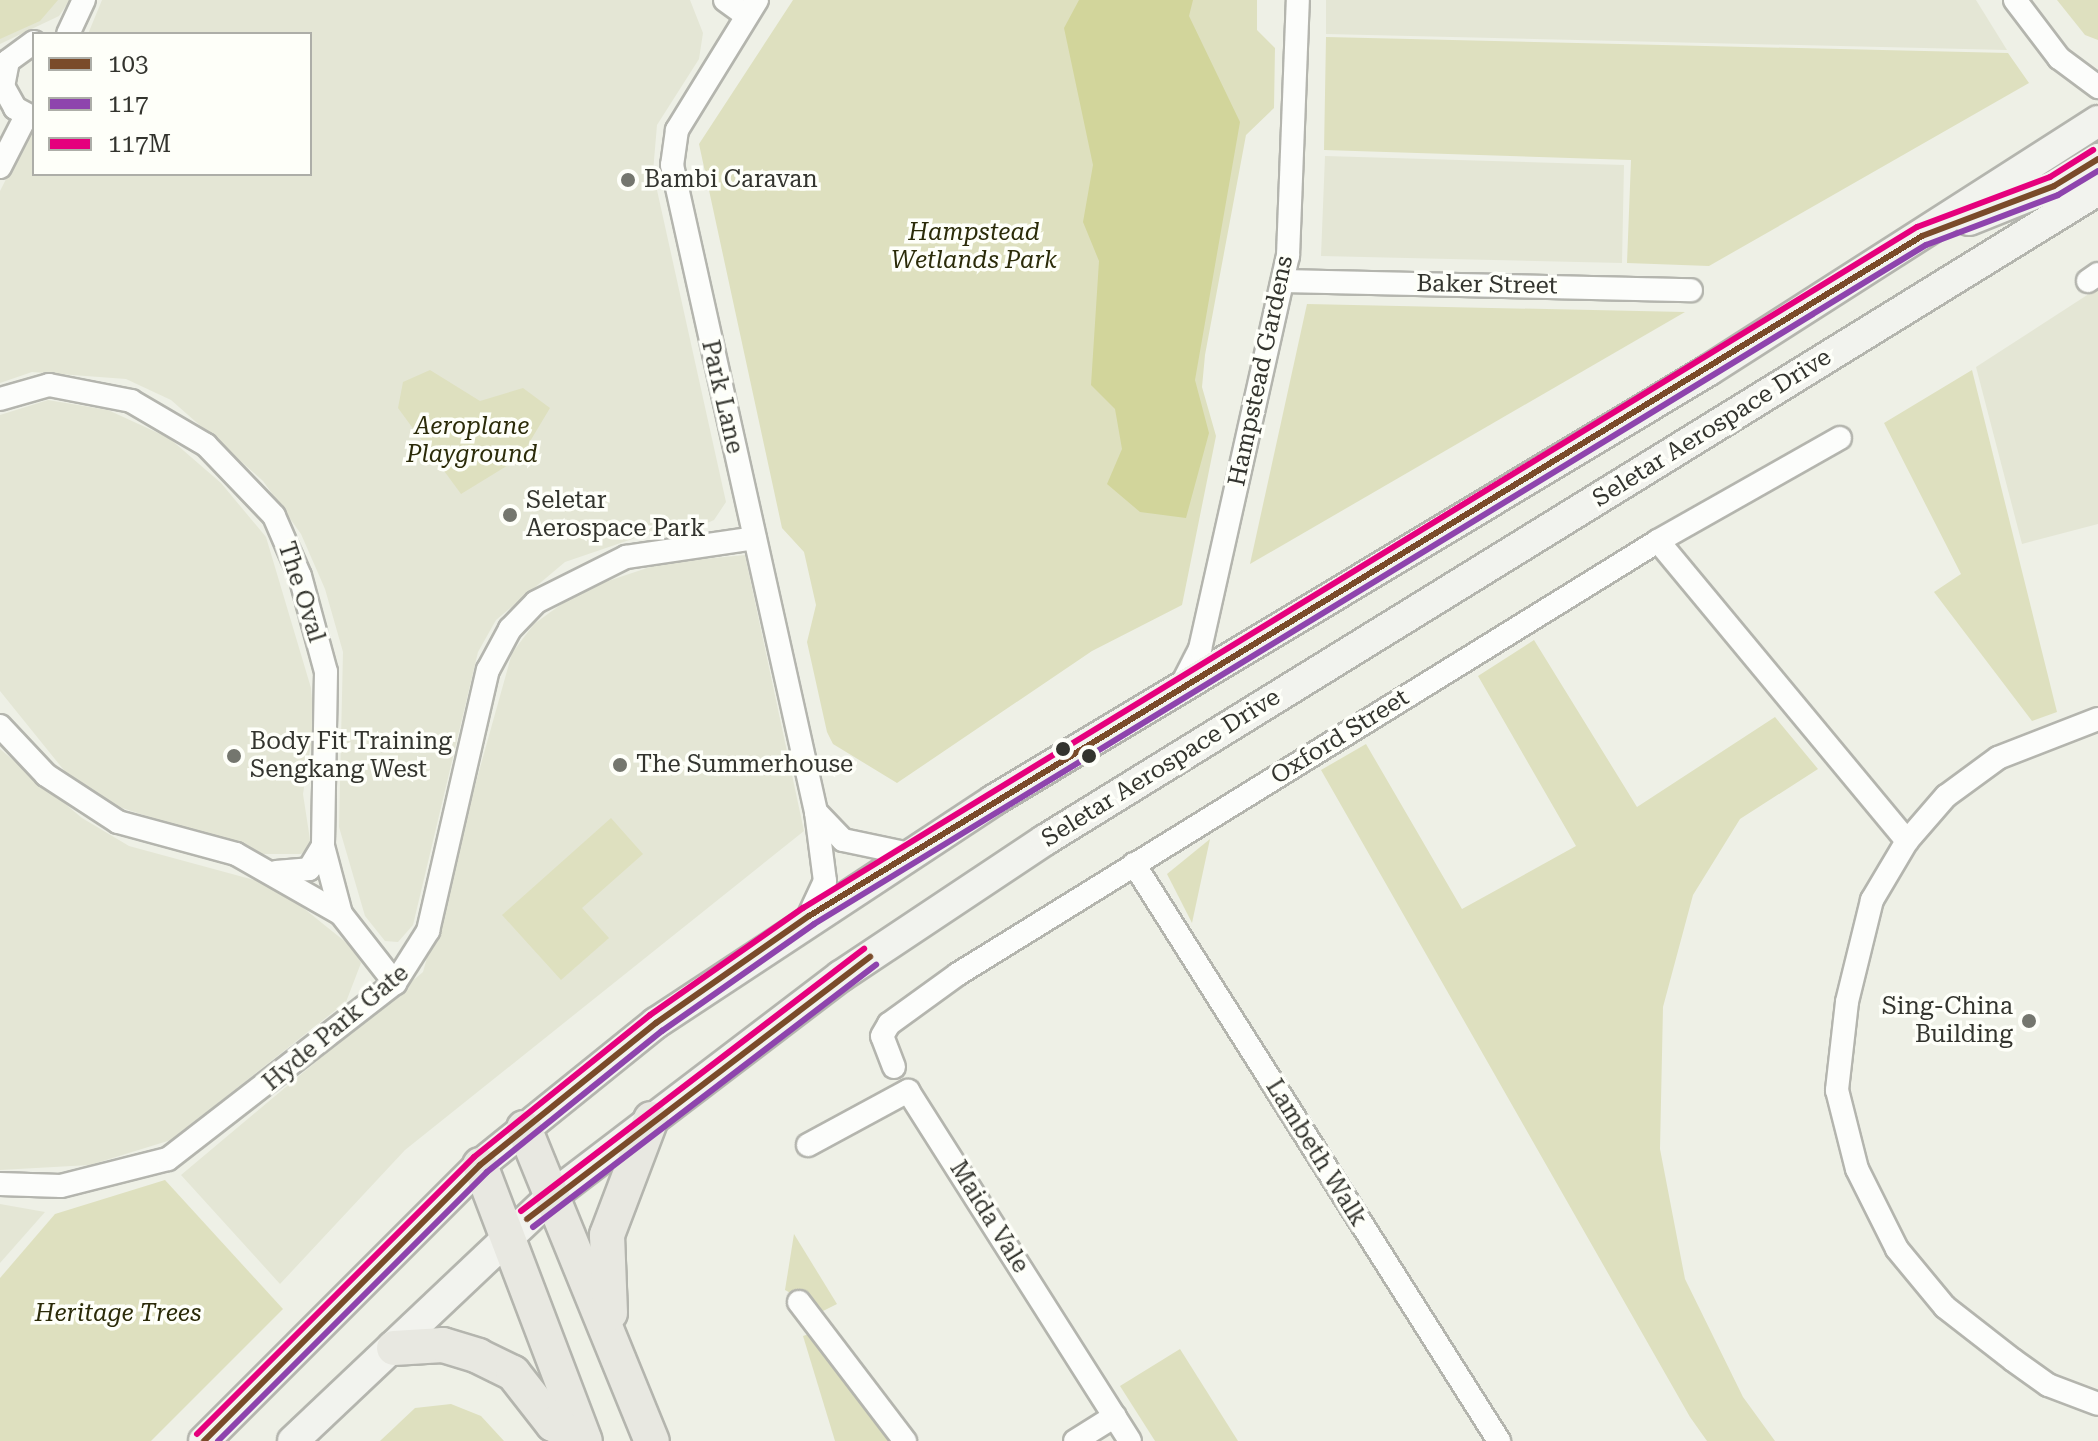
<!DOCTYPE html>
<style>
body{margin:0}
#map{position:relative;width:2098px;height:1441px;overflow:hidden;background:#eef0e6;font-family:"Roboto Serif",serif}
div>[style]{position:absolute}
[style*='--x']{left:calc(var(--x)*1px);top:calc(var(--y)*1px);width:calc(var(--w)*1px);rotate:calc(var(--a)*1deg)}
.built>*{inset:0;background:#e4e6d5}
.green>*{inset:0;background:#dee0bf}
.water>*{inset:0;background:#d2d59b}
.roads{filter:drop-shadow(2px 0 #b4b5ae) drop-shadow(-2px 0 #b4b5ae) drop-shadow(0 2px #b4b5ae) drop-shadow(0 -2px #b4b5ae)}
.street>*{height:22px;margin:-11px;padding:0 11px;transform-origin:11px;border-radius:11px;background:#fcfdfb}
.secondary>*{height:30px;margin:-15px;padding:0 15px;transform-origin:15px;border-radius:15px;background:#f2f3ee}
.primary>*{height:34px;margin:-17px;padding:0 17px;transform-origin:17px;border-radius:17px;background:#e8e8e1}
.bus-1>*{height:6px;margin:-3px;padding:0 3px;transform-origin:3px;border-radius:3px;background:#7a4b2a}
.bus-2>*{height:6px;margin:-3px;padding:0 3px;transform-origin:3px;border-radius:3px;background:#8e44ad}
.bus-3>*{height:6px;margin:-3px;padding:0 3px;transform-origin:3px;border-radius:3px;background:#e5007d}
.dots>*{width:22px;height:22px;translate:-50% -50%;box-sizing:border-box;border:4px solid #fefff9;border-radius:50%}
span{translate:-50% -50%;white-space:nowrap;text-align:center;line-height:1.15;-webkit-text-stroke:7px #fefff9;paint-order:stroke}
.poi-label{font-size:24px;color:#33342e}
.left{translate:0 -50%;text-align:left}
.right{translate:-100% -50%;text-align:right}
.park-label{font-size:24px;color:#2b2b09;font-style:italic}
.street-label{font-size:24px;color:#33342e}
.legend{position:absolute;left:32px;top:32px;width:280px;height:144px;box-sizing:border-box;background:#fefff9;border:2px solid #adaea8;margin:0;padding:10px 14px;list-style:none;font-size:24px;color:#33342e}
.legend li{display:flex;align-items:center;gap:16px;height:40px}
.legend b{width:40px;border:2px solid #adaea8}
</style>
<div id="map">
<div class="built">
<i style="clip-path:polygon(0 0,70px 0,59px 16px,0 44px)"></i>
<i style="clip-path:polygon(102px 0,690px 0,703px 33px,699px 59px,657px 125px,653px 172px,726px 502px,714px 520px,696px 528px,644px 535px,565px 562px,496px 620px,478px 652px,413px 925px,398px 942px,385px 941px,365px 916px,339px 827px,343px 652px,325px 589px,301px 534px,263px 481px,171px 400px,126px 379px,32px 372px,0 383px,0 191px,32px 128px,34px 174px,310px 174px,310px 34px,88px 34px)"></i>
<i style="clip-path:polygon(1326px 0,1976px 0,2007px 50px,1326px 34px)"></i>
<i style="clip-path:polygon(1325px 156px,1624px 165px,1622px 263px,1321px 256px)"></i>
<i style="clip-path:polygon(2098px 288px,2098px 524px,2022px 544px,1976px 367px)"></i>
<i style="clip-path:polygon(48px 400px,108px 410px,169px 438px,221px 483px,266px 537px,311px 688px,314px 724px,303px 794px,311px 846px,301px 854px,263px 854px,110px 804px,67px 774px,0 691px,0 415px)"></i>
<i style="clip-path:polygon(745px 555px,804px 831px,405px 1150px,280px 1284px,181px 1175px,423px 972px,512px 653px,534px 624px,581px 590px,662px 563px)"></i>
<i style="clip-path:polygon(0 749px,82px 818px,129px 846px,276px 886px,353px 948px,361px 963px,346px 1002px,171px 1140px,90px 1165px,0 1170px)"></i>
<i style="clip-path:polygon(0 1204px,45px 1212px,0 1263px)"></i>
</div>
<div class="green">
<i style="clip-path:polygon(0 0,58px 0,40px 21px,0 39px)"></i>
<i style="clip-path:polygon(793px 0,1257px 0,1257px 30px,1275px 48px,1274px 108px,1246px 135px,1205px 355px,1202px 387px,1216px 436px,1182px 605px,1092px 651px,897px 783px,833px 744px,827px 732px,807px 642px,816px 605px,804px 552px,782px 528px,699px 144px)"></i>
<i style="clip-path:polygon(2057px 0,2098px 0,2098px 40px,2085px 35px)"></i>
<i style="clip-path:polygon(1326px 37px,2008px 53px,2029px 83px,1709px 266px,1627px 263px,1631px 160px,1324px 150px)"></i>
<i style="clip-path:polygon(1307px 304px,1685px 312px,1250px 564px)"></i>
<i style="clip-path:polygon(430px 370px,480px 401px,523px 388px,550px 408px,520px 458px,461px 494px,398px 408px,403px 382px)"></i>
<i style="clip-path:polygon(1972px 370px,2057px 712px,2032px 721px,1934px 592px,1961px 574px,1884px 423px)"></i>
<i style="clip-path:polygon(1534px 640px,1637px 807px,1775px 717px,1818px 769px,1740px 819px,1693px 895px,1663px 1007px,1660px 1149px,1685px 1279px,1743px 1397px,1775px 1441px,1707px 1441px,1690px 1417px,1321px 770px,1366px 744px,1462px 909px,1576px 846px,1478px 676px)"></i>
<i style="clip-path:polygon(611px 818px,643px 854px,582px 908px,609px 938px,561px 980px,502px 915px)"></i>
<i style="clip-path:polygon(1210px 839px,1192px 923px,1167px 874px)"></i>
<i style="clip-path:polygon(165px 1180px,283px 1309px,151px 1441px,0 1441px,0 1278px,55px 1214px)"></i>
<i style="clip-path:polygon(794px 1234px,837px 1304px,823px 1311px,785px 1290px)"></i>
<i style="clip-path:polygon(815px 1332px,859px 1390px,890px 1441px,835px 1441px,803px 1336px)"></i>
<i style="clip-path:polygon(1180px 1349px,1238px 1441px,1155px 1441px,1120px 1386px)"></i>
<i style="clip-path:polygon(451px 1404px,481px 1416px,504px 1441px,380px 1441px,415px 1408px)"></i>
</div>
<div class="water">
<i style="clip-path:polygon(1079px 0,1193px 0,1189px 16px,1240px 122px,1195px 380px,1209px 433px,1186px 518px,1140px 512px,1107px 484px,1122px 449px,1115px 409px,1091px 385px,1099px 261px,1083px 222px,1093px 165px,1064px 28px)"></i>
</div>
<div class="roads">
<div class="street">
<i style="--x:725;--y:0;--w:26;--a:36"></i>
<i style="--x:757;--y:0;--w:153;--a:121.6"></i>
<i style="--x:677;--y:130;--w:35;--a:98"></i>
<i style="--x:672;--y:165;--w:663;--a:77.45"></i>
<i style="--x:816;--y:812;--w:70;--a:82.6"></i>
<i style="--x:825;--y:881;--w:38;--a:115"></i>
<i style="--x:2015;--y:0;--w:73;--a:52.8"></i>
<i style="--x:2059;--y:58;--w:49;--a:36.6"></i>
<i style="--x:68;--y:34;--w:38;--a:-65"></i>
<i style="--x:34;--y:42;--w:32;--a:144"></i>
<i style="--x:8;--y:61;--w:25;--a:101"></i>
<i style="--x:3;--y:86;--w:25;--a:61"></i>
<i style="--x:15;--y:108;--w:21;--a:28"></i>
<i style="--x:0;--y:167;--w:57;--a:-63"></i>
<i style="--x:1283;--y:281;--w:408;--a:1.3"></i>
<i style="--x:2088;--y:281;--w:12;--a:-35"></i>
<i style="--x:0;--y:399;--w:51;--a:-15.9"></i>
<i style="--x:49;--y:385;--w:84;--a:11"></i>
<i style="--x:131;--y:401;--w:87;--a:30.4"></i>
<i style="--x:206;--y:445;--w:98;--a:46.2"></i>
<i style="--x:274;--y:516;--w:65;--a:66.6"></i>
<i style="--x:300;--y:576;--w:99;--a:74.8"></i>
<i style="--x:326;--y:672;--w:174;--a:91"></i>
<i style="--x:323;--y:846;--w:70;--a:75.2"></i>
<i style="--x:1658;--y:541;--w:390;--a:50.3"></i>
<i style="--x:1181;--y:686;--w:42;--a:-62.8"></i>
<i style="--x:1200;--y:649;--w:403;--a:-77.4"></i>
<i style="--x:1288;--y:256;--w:256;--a:-87.8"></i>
<i style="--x:2098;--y:719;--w:107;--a:158.7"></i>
<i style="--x:1998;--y:758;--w:64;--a:143.8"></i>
<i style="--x:1946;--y:796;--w:60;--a:130.9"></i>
<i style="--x:1907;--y:841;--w:69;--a:120.7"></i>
<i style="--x:1872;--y:900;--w:105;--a:103.8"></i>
<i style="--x:1847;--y:1002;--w:89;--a:96.5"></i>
<i style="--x:1837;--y:1090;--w:81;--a:75.8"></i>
<i style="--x:1857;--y:1169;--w:89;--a:63.4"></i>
<i style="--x:1897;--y:1249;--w:75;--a:50.4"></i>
<i style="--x:1945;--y:1307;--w:86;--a:37.9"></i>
<i style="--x:2013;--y:1360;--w:43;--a:35.5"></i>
<i style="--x:2048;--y:1385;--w:53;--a:20.8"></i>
<i style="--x:0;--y:726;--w:67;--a:46.8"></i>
<i style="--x:46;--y:775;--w:86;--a:33.1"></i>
<i style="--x:118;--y:822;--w:122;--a:15.2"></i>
<i style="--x:236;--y:854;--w:121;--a:29.7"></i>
<i style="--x:341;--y:914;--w:88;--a:52"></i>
<i style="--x:816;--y:812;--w:39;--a:46"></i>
<i style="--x:843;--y:840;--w:68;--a:11.8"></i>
<i style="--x:1134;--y:864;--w:683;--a:57.68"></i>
<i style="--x:276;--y:872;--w:33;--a:-5"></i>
<i style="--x:309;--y:869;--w:27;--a:-59"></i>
<i style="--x:894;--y:1067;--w:33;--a:-111"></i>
<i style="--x:882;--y:1036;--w:14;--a:-60"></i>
<i style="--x:889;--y:1024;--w:85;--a:-35.9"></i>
<i style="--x:958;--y:974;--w:823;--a:-31.74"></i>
<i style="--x:1658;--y:541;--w:209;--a:-29.5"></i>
<i style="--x:808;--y:1145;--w:114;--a:-28.4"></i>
<i style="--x:908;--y:1091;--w:414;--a:57.6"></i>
<i style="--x:0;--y:1184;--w:61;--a:1.9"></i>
<i style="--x:61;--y:1186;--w:110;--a:-14.2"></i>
<i style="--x:168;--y:1159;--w:287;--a:-37.8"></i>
<i style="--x:395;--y:983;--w:62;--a:-57.6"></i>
<i style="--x:428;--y:931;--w:268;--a:-77.1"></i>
<i style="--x:488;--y:670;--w:47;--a:-61.8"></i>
<i style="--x:510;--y:629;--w:37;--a:-46"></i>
<i style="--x:536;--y:602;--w:101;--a:-26.6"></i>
<i style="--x:626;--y:557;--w:130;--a:-8.4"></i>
<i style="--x:799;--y:1302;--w:175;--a:52.7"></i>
<i style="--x:1075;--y:1441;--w:47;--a:-32"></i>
</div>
<div class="secondary">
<i style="--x:1969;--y:220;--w:92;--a:-21.8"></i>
<i style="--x:2054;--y:186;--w:52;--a:-31.5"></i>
<i style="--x:204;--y:1441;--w:390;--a:-45"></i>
<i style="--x:480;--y:1165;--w:226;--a:-38.9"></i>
<i style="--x:656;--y:1023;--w:405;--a:-33.4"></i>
<i style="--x:994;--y:800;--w:834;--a:-31.02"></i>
<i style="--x:1709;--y:370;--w:462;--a:-32.6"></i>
<i style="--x:293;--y:1441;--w:357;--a:-43.4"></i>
<i style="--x:552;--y:1196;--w:363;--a:-37.3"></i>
<i style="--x:841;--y:976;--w:245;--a:-33.7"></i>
<i style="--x:1045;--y:840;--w:1237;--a:-31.69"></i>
</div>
<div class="primary">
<i style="--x:524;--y:1128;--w:338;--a:67.8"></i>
<i style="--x:480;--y:1165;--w:295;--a:69.2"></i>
<i style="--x:610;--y:1313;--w:78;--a:-92.2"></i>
<i style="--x:607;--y:1235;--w:124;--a:-69.2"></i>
<i style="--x:394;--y:1348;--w:49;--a:-3.5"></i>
<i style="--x:443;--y:1345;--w:37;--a:17"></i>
<i style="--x:478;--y:1356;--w:39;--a:26"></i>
<i style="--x:513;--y:1373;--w:65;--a:51.9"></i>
<i style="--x:553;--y:1424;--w:34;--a:26"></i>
</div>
</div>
<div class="bus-1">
<i style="--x:527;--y:1219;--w:432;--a:-37.4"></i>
<i style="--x:204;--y:1441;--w:390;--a:-45"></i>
<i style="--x:480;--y:1165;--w:226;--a:-38.9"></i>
<i style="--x:656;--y:1023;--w:187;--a:-35"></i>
<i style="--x:809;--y:916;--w:1304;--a:-31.42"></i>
<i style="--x:1922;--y:236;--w:141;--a:-20.7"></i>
<i style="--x:2054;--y:186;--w:52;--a:-31.5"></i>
</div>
<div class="bus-2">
<i style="--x:533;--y:1227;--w:432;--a:-37.4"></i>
<i style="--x:218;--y:1441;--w:380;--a:-45"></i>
<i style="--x:487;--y:1172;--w:225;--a:-38.9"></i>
<i style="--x:662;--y:1031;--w:186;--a:-35.1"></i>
<i style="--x:814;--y:924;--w:1303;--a:-31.41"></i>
<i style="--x:1926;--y:245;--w:141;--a:-20.7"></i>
<i style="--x:2058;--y:195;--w:47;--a:-31"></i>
</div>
<div class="bus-3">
<i style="--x:521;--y:1211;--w:432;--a:-37.4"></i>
<i style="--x:197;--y:1434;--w:392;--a:-45"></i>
<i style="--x:474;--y:1157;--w:226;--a:-38.9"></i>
<i style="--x:650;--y:1015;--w:187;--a:-35"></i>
<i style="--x:803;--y:908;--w:1306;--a:-31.44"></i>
<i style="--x:1917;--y:227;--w:142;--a:-20.6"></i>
<i style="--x:2050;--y:177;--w:51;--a:-32.1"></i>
</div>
<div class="dots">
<i style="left:628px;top:180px;background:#74766e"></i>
<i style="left:510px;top:515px;background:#74766e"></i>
<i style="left:1063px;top:749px;background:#33342e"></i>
<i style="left:234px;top:756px;background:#74766e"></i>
<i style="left:1089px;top:756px;background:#33342e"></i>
<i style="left:620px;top:765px;background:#74766e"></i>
<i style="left:2029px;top:1021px;background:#74766e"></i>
</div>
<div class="poi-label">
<span class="left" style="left:644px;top:180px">Bambi Caravan</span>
<span class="left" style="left:526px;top:515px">Seletar<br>Aerospace Park</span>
<span class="left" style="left:250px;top:756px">Body Fit Training<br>Sengkang West</span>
<span class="left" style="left:636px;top:765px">The Summerhouse</span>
<span class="right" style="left:2013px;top:1021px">Sing-China<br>Building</span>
</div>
<div class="park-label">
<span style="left:974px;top:247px">Hampstead<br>Wetlands Park</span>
<span style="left:472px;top:441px">Aeroplane<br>Playground</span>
<span style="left:118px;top:1314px">Heritage Trees</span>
</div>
<div class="street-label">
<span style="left:1487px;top:285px;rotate:1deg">Baker Street</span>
<span style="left:1261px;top:371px;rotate:-78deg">Hampstead Gardens</span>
<span style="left:722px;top:397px;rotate:77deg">Park Lane</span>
<span style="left:1712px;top:428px;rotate:-32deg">Seletar Aerospace Drive</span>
<span style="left:301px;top:592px;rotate:72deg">The Oval</span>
<span style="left:1340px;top:737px;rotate:-32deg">Oxford Street</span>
<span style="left:1161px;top:768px;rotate:-32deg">Seletar Aerospace Drive</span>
<span style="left:336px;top:1028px;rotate:-40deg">Hyde Park Gate</span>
<span style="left:1316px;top:1153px;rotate:58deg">Lambeth Walk</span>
<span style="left:989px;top:1217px;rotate:58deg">Maida Vale</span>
</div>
<ul class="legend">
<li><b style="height:10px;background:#7a4b2a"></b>103</li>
<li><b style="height:10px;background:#8e44ad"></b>117</li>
<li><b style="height:10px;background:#e5007d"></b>117M</li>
</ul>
</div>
